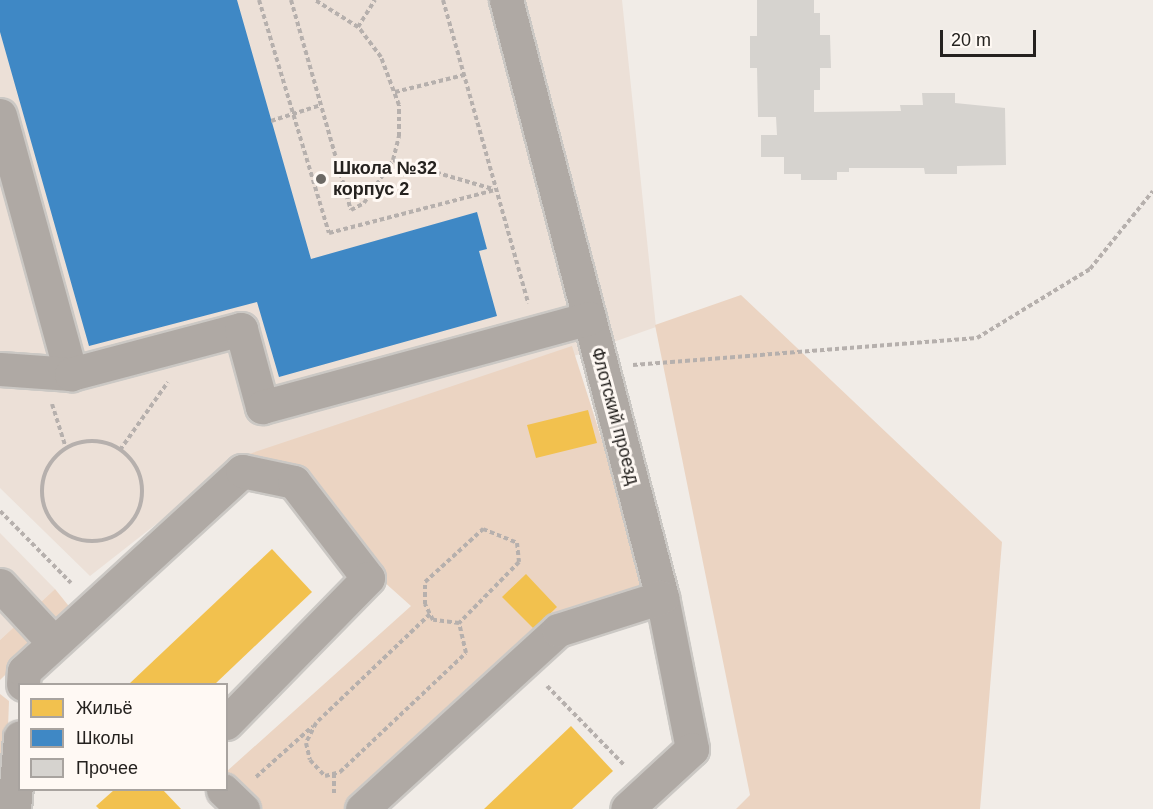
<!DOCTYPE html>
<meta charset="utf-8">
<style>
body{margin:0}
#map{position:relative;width:1153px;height:809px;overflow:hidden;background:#f1ece7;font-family:Helvetica,sans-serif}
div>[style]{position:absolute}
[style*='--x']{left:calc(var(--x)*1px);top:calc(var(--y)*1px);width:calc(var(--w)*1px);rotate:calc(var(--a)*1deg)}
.built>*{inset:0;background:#ece0d7}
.green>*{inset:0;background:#ebd4c2}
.homes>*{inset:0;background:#f2c14e}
.schools>*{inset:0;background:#3f88c5}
.building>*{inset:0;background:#d6d3cf}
.path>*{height:4px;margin-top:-2px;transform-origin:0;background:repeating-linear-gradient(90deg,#b6b0ad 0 4.5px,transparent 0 7.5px)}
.path>.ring{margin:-2px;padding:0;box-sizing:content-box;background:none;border:4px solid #b6b0ad;border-radius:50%}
.roads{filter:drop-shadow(2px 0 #cbc8c4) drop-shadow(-2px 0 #cbc8c4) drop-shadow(0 2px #cbc8c4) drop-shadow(0 -2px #cbc8c4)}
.minor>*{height:33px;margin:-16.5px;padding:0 16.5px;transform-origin:16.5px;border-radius:16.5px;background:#afa9a4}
.dots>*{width:16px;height:16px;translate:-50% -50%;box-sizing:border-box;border:3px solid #fff9f4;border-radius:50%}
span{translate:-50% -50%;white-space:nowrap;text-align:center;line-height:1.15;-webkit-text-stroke:6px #fff9f4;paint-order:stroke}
.poi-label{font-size:18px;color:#25221f;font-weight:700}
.left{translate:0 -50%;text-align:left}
.street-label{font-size:18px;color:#25221f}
.legend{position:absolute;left:18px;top:683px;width:210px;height:108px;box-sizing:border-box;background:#fff9f4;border:2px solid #a8a39f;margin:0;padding:8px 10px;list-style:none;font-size:18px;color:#25221f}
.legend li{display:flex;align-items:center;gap:12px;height:30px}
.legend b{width:30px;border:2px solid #a8a39f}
.scale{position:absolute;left:940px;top:30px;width:96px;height:27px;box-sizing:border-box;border:3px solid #25221f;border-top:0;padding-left:8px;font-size:18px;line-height:21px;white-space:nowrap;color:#25221f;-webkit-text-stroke:4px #fff9f4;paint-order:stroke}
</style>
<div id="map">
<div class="built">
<i style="clip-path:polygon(0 0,622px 0,656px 327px,472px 392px,243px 456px,90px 576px,0 488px)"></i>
<i style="clip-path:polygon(0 533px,55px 589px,0 640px)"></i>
</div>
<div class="green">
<i style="clip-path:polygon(741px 295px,1002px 542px,980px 809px,736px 809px,750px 795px,655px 325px)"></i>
<i style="clip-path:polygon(572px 346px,648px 585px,534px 629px,351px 809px,254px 809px,227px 781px,226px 772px,411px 606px,243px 456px)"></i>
<i style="clip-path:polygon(55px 589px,72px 610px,0 680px,0 640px)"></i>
<i style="clip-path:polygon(0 694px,9px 701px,5px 809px,0 809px)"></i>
</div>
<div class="homes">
<i style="clip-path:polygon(588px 410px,597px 443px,536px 458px,527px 425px)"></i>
<i style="clip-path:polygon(272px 549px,312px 592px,215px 684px,129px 684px)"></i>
<i style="clip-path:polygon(526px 574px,557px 607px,534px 629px,502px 597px)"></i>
<i style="clip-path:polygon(571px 726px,613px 771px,572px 809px,484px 809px)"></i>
<i style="clip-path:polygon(114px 790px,163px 790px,181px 809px,99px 809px,96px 806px)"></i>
</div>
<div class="schools">
<i style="clip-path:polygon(0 0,237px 0,311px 259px,477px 212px,487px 249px,479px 251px,497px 316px,279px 377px,257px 302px,89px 346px,0 32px)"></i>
</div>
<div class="building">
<i style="clip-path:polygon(757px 0,814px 0,814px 13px,820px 13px,820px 35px,830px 35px,831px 68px,820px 68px,820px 90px,814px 90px,814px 112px,901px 111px,900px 105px,923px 105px,922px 93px,955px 93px,955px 103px,1005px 108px,1006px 165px,957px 166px,957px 174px,925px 174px,924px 168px,849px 168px,849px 172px,837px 172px,837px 180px,801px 180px,801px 174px,784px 174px,784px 157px,761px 157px,761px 135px,777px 135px,776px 117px,758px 117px,757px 68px,750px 68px,750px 36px,757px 36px)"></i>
</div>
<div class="path">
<i style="--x:259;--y:0;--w:243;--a:73.3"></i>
<i style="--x:329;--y:233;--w:171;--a:-14.5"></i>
<i style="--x:291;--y:0;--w:218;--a:74.1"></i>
<i style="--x:351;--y:210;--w:15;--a:-28"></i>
<i style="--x:364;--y:203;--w:52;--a:-56"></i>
<i style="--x:393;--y:160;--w:25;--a:-76"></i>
<i style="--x:399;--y:136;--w:31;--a:-90"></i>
<i style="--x:399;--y:105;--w:51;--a:-110.6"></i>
<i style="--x:381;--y:57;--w:38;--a:-127"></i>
<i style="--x:358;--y:27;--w:51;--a:-147.9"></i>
<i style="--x:443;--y:0;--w:315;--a:74.3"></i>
<i style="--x:358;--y:27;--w:32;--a:-58"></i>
<i style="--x:395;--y:92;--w:71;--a:-13.8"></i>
<i style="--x:271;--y:121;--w:52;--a:-17.7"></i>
<i style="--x:393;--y:160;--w:104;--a:16.2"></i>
<i style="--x:633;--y:365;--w:345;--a:-4.5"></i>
<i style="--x:977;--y:338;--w:132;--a:-31.4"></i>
<i style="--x:1090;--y:269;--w:100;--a:-51.1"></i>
<i style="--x:52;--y:404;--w:43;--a:72.4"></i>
<i class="ring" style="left:42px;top:441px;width:96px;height:96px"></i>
<i style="--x:120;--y:450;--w:83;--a:-54.8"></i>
<i style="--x:0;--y:511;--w:101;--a:45.4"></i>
<i style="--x:483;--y:529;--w:37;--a:22"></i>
<i style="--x:517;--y:543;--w:19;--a:84"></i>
<i style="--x:519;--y:562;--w:86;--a:134.5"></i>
<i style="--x:459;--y:623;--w:26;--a:-173"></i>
<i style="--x:433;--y:620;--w:18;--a:-117"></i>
<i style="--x:425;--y:604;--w:22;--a:-90"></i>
<i style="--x:425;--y:582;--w:79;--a:-42.4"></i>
<i style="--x:430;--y:614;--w:158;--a:136.3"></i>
<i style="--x:316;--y:723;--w:22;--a:117"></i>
<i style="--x:306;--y:743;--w:17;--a:77"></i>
<i style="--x:310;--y:760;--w:22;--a:47"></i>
<i style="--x:325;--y:776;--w:16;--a:-15"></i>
<i style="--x:340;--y:772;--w:173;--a:-43.4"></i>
<i style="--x:466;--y:653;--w:31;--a:-103"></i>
<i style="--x:547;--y:686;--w:112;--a:45.7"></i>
<i style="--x:256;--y:777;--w:76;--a:-41.8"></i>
<i style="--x:334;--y:793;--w:20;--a:-90"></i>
</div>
<div class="roads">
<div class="minor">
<i style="--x:506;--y:0;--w:617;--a:75.36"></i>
<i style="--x:662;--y:597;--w:155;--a:78.8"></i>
<i style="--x:692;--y:749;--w:88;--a:137.3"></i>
<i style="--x:0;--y:115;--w:269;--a:74.7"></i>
<i style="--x:71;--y:374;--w:71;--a:-176"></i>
<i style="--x:71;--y:374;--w:176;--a:-14.8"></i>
<i style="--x:241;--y:329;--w:81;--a:74.9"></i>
<i style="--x:262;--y:407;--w:339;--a:-15.2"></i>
<i style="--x:0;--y:585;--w:79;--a:47"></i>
<i style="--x:23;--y:684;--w:13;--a:-86"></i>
<i style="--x:24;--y:671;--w:296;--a:-42.5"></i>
<i style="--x:242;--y:471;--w:53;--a:11.9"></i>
<i style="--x:294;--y:482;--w:121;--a:52.4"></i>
<i style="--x:368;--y:578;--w:203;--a:134.4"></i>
<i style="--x:223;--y:790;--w:28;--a:44"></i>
<i style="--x:14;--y:809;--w:72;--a:-85.2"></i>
<i style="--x:362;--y:809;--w:265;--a:-42.4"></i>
<i style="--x:558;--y:630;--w:109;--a:-17.6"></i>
</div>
</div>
<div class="dots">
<i style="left:321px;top:179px;background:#6c6965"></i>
</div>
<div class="poi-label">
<span class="left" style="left:333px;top:179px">Школа №32<br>корпус 2</span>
</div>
<div class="street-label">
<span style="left:615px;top:416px;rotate:75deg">Флотский проезд</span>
</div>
<ul class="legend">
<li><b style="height:16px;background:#f2c14e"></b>Жильё</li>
<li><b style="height:16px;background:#3f88c5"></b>Школы</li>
<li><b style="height:16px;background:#d6d3cf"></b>Прочее</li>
</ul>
<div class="scale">20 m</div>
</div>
